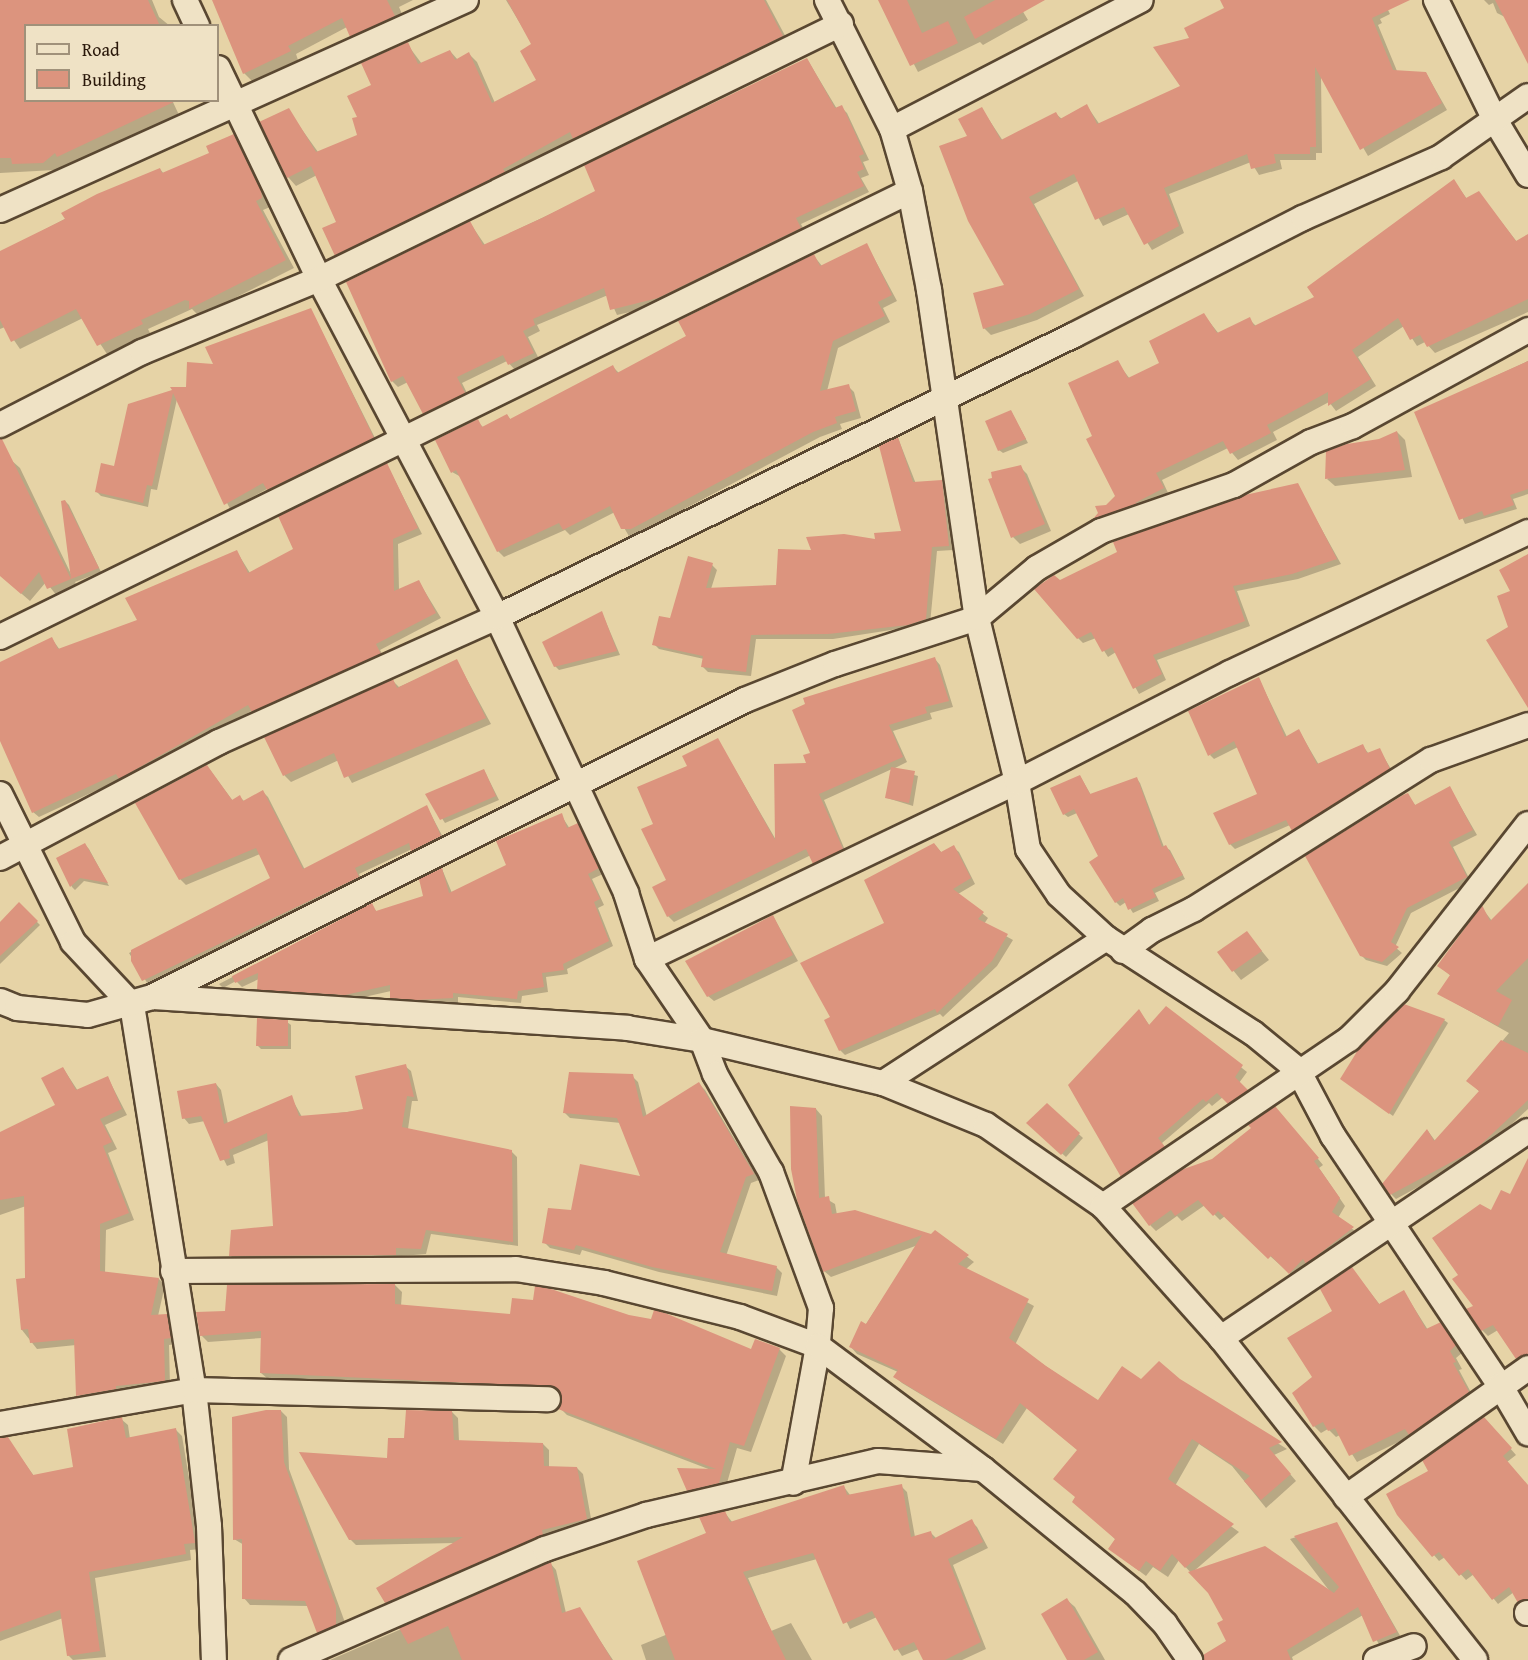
<!DOCTYPE html>
<style>
body{margin:0}
#map{position:relative;width:1528px;height:1660px;overflow:hidden;background:#e6d3a6;font-family:"Gentium Book Plus",serif}
div>[style]{position:absolute}
[style*='--x']{left:calc(var(--x)*1px);top:calc(var(--y)*1px);width:calc(var(--w)*1px);rotate:calc(var(--a)*1deg)}
.shadow>*{inset:0;background:#0003}
.building>*{inset:0;background:#dc947e}
.roads{filter:drop-shadow(2px 0 #594731) drop-shadow(-2px 0 #594731) drop-shadow(0 2px #594731) drop-shadow(0 -2px #594731)}
.minor>*{height:24px;margin:-12px;padding:0 12px;transform-origin:12px;border-radius:12px;background:#efe2c5}
span{translate:-50% -50%;white-space:nowrap;text-align:center;line-height:1.15;-webkit-text-stroke:6px #efe2c5;paint-order:stroke}
.legend{position:absolute;left:24px;top:24px;width:195px;height:78px;box-sizing:border-box;background:#efe2c5;border:2px solid #a0917a;margin:0;padding:8px 10px;list-style:none;font-size:18px;color:#2a180a}
.legend li{display:flex;align-items:center;gap:12px;height:30px}
.legend b{width:30px;border:2px solid #a0917a}
</style>
<div id="map">
<div class="shadow">
<i style="clip-path:polygon(0 0,152px 0,159px 17px,170px 26px,26px 26px,26px 100px,172px 100px,179px 115px,55px 170px,0 173px)"></i>
<i style="clip-path:polygon(213px 0,413px 0,399px 7px,405px 21px,359px 44px,347px 27px,296px 54px,298px 60px,252px 81px,244px 73px)"></i>
<i style="clip-path:polygon(506px 0,655px 0,706px 86px,344px 263px,336px 255px,338px 223px,317px 175px,296px 186px,288px 177px,288px 110px,318px 152px,359px 136px,359px 118px,373px 85px,407px 44px,422px 64px,450px 51px,458px 60px,469px 54px,477px 62px,495px 103px,539px 80px,533px 45px)"></i>
<i style="clip-path:polygon(707px 0,766px 0,789px 43px,741px 66px)"></i>
<i style="clip-path:polygon(881px 0,1044px 0,1022px 10px,1028px 20px,983px 45px,980px 42px,918px 72px)"></i>
<i style="clip-path:polygon(1246px 0,1383px 0,1390px 14px,1380px 19px,1382px 23px,1378px 25px,1397px 71px,1426px 73px,1447px 110px,1368px 156px,1321px 75px,1322px 153px,1316px 153px,1316px 160px,1280px 160px,1282px 169px,1259px 175px,1251px 162px,1169px 194px,1184px 233px,1152px 250px,1129px 214px,1103px 226px,1078px 181px,1034px 204px,1084px 296px,1037px 320px,991px 335px,984px 328px,1006px 286px,969px 137px,982px 109px,1003px 141px,1056px 114px,1062px 119px,1087px 106px,1100px 125px,1183px 87px,1191px 39px)"></i>
<i style="clip-path:polygon(1484px 0,1528px 0,1528px 49px,1505px 17px,1497px 13px,1493px 3px,1489px 5px)"></i>
<i style="clip-path:polygon(807px 59px,837px 109px,841px 107px,847px 113px,869px 160px,863px 162px,869px 175px,861px 178px,869px 192px,801px 224px,806px 234px,664px 304px,617px 315px,608px 295px,537px 325px,540px 331px,528px 337px,539px 359px,515px 370px,507px 361px,462px 383px,470px 399px,429px 419px,408px 382px,398px 387px,392px 381px,470px 223px,485px 245px,597px 192px)"></i>
<i style="clip-path:polygon(233px 135px,242px 144px,269px 201px,270px 207px,263px 210px,294px 268px,199px 316px,192px 309px,148px 329px,150px 333px,107px 354px,83px 318px,20px 349px,5px 327px,0 329px,0 253px,160px 169px,164px 174px,211px 154px)"></i>
<i style="clip-path:polygon(1454px 181px,1467px 199px,1479px 193px,1517px 242px,1528px 241px,1528px 312px,1435px 353px,1425px 342px,1417px 346px,1404px 326px,1358px 357px,1376px 386px,1336px 411px,1329px 402px,1273px 432px,1277px 440px,1238px 460px,1228px 448px,1162px 480px,1169px 495px,1101px 525px,1095px 519px,1116px 496px,1094px 436px,1117px 362px,1130px 379px,1161px 364px,1204px 315px,1219px 334px,1249px 319px,1256px 326px,1316px 297px)"></i>
<i style="clip-path:polygon(867px 245px,897px 301px,883px 308px,890px 322px,838px 348px,827px 391px,848px 386px,854px 392px,861px 418px,840px 424px,842px 429px,820px 437px,630px 538px,615px 512px,570px 535px,565px 530px,504px 557px,498px 551px,461px 477px,452px 472px,477px 421px,484px 428px,507px 415px,511px 420px,613px 367px,619px 373px,688px 337px,814px 256px,822px 266px)"></i>
<i style="clip-path:polygon(311px 310px,377px 442px,273px 494px,267px 489px,230px 509px,177px 399px,157px 490px,151px 489px,148px 507px,101px 496px,96px 491px,115px 468px,129px 405px,188px 388px,215px 365px)"></i>
<i style="clip-path:polygon(1528px 361px,1528px 494px,1513px 499px,1517px 509px,1465px 524px,1416px 413px)"></i>
<i style="clip-path:polygon(1011px 411px,1028px 443px,1003px 453px,999px 450px)"></i>
<i style="clip-path:polygon(1397px 432px,1405px 440px,1412px 477px,1335px 486px,1327px 479px)"></i>
<i style="clip-path:polygon(898px 438px,916px 484px,942px 482px,947px 487px,953px 550px,937px 551px,930px 624px,833px 639px,756px 639px,751px 676px,708px 672px,703px 667px,704px 659px,659px 649px,654px 644px,712px 565px,717px 570px,711px 589px,777px 587px,813px 551px,876px 541px,903px 532px)"></i>
<i style="clip-path:polygon(11px 460px,20px 468px,71px 574px,65px 501px,69px 505px,101px 572px,75px 582px,78px 588px,57px 596px,46px 582px,30px 601px,0 575px,0 465px)"></i>
<i style="clip-path:polygon(387px 465px,422px 534px,398px 544px,399px 590px,419px 582px,441px 618px,380px 650px,385px 659px,259px 716px,253px 710px,126px 783px,121px 779px,39px 817px,33px 812px,0 738px,0 664px,52px 639px,60px 650px,139px 621px,237px 552px,250px 573px,295px 550px)"></i>
<i style="clip-path:polygon(1020px 467px,1027px 474px,1051px 531px,1020px 544px,1013px 537px)"></i>
<i style="clip-path:polygon(1297px 485px,1341px 564px,1298px 579px,1237px 591px,1250px 626px,1157px 660px,1166px 680px,1139px 694px,1116px 652px,1108px 657px,1096px 638px,1083px 643px,1078px 638px,1060px 582px)"></i>
<i style="clip-path:polygon(602px 613px,620px 655px,559px 670px,555px 666px)"></i>
<i style="clip-path:polygon(935px 659px,940px 665px,953px 707px,930px 713px,932px 719px,893px 731px,907px 762px,893px 769px,918px 776px,913px 806px,887px 798px,892px 769px,824px 800px,847px 855px,820px 868px,811px 855px,674px 922px,668px 916px,668px 881px,654px 824px,689px 767px,718px 740px,776px 840px,812px 754px)"></i>
<i style="clip-path:polygon(457px 661px,491px 724px,352px 783px,339px 760px,291px 782px,285px 776px,266px 738px,393px 681px,399px 687px)"></i>
<i style="clip-path:polygon(1259px 679px,1287px 737px,1299px 731px,1319px 765px,1362px 745px,1369px 754px,1379px 749px,1394px 774px,1298px 835px,1290px 825px,1235px 849px,1230px 844px,1259px 795px,1238px 747px,1214px 759px,1210px 755px)"></i>
<i style="clip-path:polygon(207px 766px,233px 801px,240px 797px,245px 802px,263px 792px,268px 797px,305px 870px,427px 807px,445px 841px,418px 856px,412px 849px,359px 874px,363px 883px,149px 986px,129px 953px,272px 879px,260px 854px,186px 885px,180px 879px)"></i>
<i style="clip-path:polygon(484px 770px,499px 800px,445px 823px,427px 795px)"></i>
<i style="clip-path:polygon(1080px 776px,1091px 795px,1137px 779px,1140px 783px,1164px 847px,1170px 850px,1185px 879px,1155px 893px,1159px 901px,1133px 913px,1126px 902px,1120px 906px,1116px 902px,1100px 857px,1077px 813px,1068px 817px,1064px 814px)"></i>
<i style="clip-path:polygon(1450px 788px,1477px 835px,1453px 847px,1471px 882px,1411px 913px,1395px 947px,1402px 953px,1387px 966px,1366px 960px,1361px 955px,1407px 795px,1416px 806px)"></i>
<i style="clip-path:polygon(561px 815px,570px 829px,577px 825px,582px 830px,603px 874px,592px 879px,604px 905px,598px 908px,613px 946px,567px 969px,568px 974px,546px 977px,548px 992px,522px 996px,521px 1003px,458px 997px,458px 1003px,397px 1003px,391px 991px,351px 1000px,264px 994px,259px 989px,259px 979px,242px 987px,236px 981px,223px 988px,219px 984px,371px 905px,377px 912px,425px 897px,442px 869px,452px 893px,508px 865px)"></i>
<i style="clip-path:polygon(934px 844px,942px 853px,953px 847px,959px 852px,975px 884px,958px 894px,988px 918px,984px 924px,1013px 940px,997px 966px,943px 1017px,940px 1014px,845px 1055px,840px 1050px,832px 1017px)"></i>
<i style="clip-path:polygon(85px 845px,89px 849px,109px 886px,84px 881px,75px 890px,72px 887px,58px 858px)"></i>
<i style="clip-path:polygon(19px 904px,40px 925px,0 964px,0 924px)"></i>
<i style="clip-path:polygon(1482px 908px,1492px 921px,1528px 926px,1528px 1109px,1481px 1153px,1396px 1199px,1391px 1194px,1428px 1131px,1436px 1142px,1480px 1092px,1469px 1081px,1509px 1033px,1439px 994px,1451px 976px,1439px 966px)"></i>
<i style="clip-path:polygon(773px 916px,798px 961px,714px 1001px,708px 996px)"></i>
<i style="clip-path:polygon(1247px 933px,1269px 960px,1241px 980px,1219px 953px)"></i>
<i style="clip-path:polygon(1166px 1008px,1247px 1072px,1239px 1083px,1252px 1096px,1234px 1108px,1223px 1097px,1212px 1106px,1209px 1103px,1162px 1143px,1169px 1153px,1127px 1181px,1122px 1176px,1139px 1011px,1150px 1026px)"></i>
<i style="clip-path:polygon(1444px 1020px,1448px 1023px,1393px 1116px,1346px 1082px)"></i>
<i style="clip-path:polygon(287px 1022px,291px 1025px,291px 1049px,261px 1049px,258px 1046px)"></i>
<i style="clip-path:polygon(405px 1066px,411px 1071px,418px 1101px,412px 1101px,408px 1129px,511px 1151px,517px 1157px,518px 1246px,431px 1234px,426px 1254px,401px 1256px,400px 1260px,236px 1261px,231px 1256px,274px 1228px,269px 1140px,233px 1155px,235px 1163px,227px 1166px,205px 1121px,189px 1124px,184px 1118px,216px 1084px,221px 1090px,228px 1124px,291px 1097px,302px 1117px,365px 1110px)"></i>
<i style="clip-path:polygon(63px 1068px,78px 1091px,108px 1078px,127px 1115px,105px 1125px,117px 1149px,108px 1153px,134px 1220px,106px 1230px,105px 1274px,159px 1279px,165px 1285px,158px 1316px,167px 1316px,173px 1322px,177px 1344px,169px 1345px,170px 1386px,83px 1396px,77px 1390px,76px 1345px,37px 1349px,22px 1330px,27px 1280px,26px 1206px,0 1215px,0 1135px,57px 1106px)"></i>
<i style="clip-path:polygon(632px 1076px,638px 1082px,647px 1117px,699px 1084px,705px 1090px,759px 1180px,751px 1183px,726px 1256px,776px 1267px,782px 1273px,777px 1296px,659px 1272px,582px 1250px,580px 1255px,550px 1248px,544px 1242px,573px 1211px,642px 1178px,621px 1123px,570px 1118px,564px 1112px)"></i>
<i style="clip-path:polygon(1047px 1105px,1083px 1138px,1066px 1157px,1028px 1123px)"></i>
<i style="clip-path:polygon(816px 1109px,822px 1116px,825px 1198px,835px 1204px,837px 1215px,932px 1236px,935px 1232px,974px 1262px,966px 1269px,1034px 1306px,1015px 1345px,1098px 1402px,1142px 1381px,1179px 1381px,1287px 1449px,1274px 1455px,1296px 1481px,1266px 1508px,1232px 1466px,1199px 1444px,1175px 1486px,1239px 1532px,1194px 1571px,1331px 1593px,1290px 1539px,1336px 1524px,1402px 1639px,1381px 1648px,1363px 1615px,1292px 1657px,1293px 1660px,1217px 1660px,1228px 1642px,1225px 1620px,1209px 1592px,1179px 1560px,1168px 1577px,1153px 1567px,1146px 1576px,1110px 1549px,1116px 1540px,1077px 1498px,1079px 1451px,1027px 1408px,1003px 1444px,902px 1383px,895px 1377px,898px 1372px,857px 1354px,851px 1347px,918px 1245px,831px 1277px,824px 1271px,798px 1200px)"></i>
<i style="clip-path:polygon(1281px 1114px,1323px 1165px,1319px 1168px,1345px 1206px,1338px 1218px,1359px 1234px,1296px 1279px,1225px 1216px,1220px 1220px,1205px 1205px,1182px 1221px,1177px 1216px,1156px 1231px,1150px 1225px,1212px 1161px)"></i>
<i style="clip-path:polygon(1528px 1181px,1528px 1354px,1520px 1359px,1498px 1330px,1488px 1336px,1482px 1330px,1469px 1310px,1476px 1306px,1460px 1275px,1491px 1213px)"></i>
<i style="clip-path:polygon(1352px 1269px,1380px 1305px,1404px 1292px,1428px 1330px,1440px 1324px,1447px 1331px,1462px 1353px,1456px 1358px,1462px 1369px,1459px 1370px,1475px 1400px,1417px 1441px,1411px 1436px,1357px 1462px,1340px 1435px,1336px 1437px,1328px 1429px,1321px 1433px,1314px 1426px,1314px 1378px)"></i>
<i style="clip-path:polygon(395px 1285px,402px 1292px,401px 1306px,752px 1351px,779px 1349px,786px 1356px,751px 1452px,737px 1448px,725px 1490px,696px 1497px,689px 1490px,711px 1470px,567px 1415px,560px 1408px,564px 1399px,560px 1393px,268px 1379px,261px 1373px,262px 1338px,208px 1342px,201px 1335px,226px 1312px)"></i>
<i style="clip-path:polygon(281px 1411px,287px 1417px,289px 1469px,347px 1628px,324px 1638px,308px 1606px,250px 1605px,244px 1598px,244px 1545px,234px 1539px)"></i>
<i style="clip-path:polygon(452px 1412px,458px 1418px,459px 1441px,543px 1444px,549px 1450px,549px 1468px,577px 1468px,583px 1474px,592px 1524px,547px 1536px,548px 1541px,392px 1608px,386px 1602px,456px 1543px,356px 1545px,350px 1539px,388px 1460px,405px 1440px)"></i>
<i style="clip-path:polygon(121px 1419px,128px 1425px,130px 1439px,176px 1430px,182px 1436px,201px 1549px,190px 1550px,191px 1560px,95px 1578px,106px 1657px,73px 1660px,68px 1655px,63px 1618px,0 1641px,0 1660px,0 1445px,9px 1441px,34px 1476px,75px 1468px,69px 1430px)"></i>
<i style="clip-path:polygon(1489px 1424px,1516px 1455px,1507px 1462px,1528px 1486px,1528px 1605px,1524px 1607px,1514px 1592px,1498px 1604px,1474px 1574px,1466px 1580px,1445px 1557px,1439px 1561px,1399px 1514px,1430px 1472px)"></i>
<i style="clip-path:polygon(901px 1486px,907px 1492px,915px 1537px,930px 1532px,937px 1539px,971px 1521px,977px 1527px,988px 1548px,953px 1565px,986px 1649px,962px 1660px,924px 1660px,919px 1649px,902px 1656px,877px 1617px,850px 1629px,817px 1559px,748px 1578px,771px 1631px,791px 1623px,812px 1660px,646px 1660px,641px 1645px,668px 1634px,708px 1534px,725px 1513px,733px 1523px,844px 1487px,850px 1495px)"></i>
<i style="clip-path:polygon(551px 1564px,556px 1570px,566px 1613px,579px 1609px,613px 1660px,330px 1660px)"></i>
<i style="clip-path:polygon(1067px 1600px,1075px 1607px,1105px 1660px,1069px 1660px)"></i>
</div>
<div class="building">
<i style="clip-path:polygon(0 0,148px 0,160px 26px,26px 26px,26px 100px,178px 100px,57px 157px,55px 153px,43px 163px,12px 164px,11px 158px,0 158px)"></i>
<i style="clip-path:polygon(212px 0,387px 0,395px 16px,350px 37px,342px 18px,288px 46px,291px 51px,243px 74px)"></i>
<i style="clip-path:polygon(507px 0,764px 0,783px 36px,573px 139px,570px 132px,503px 169px,505px 172px,335px 256px,322px 228px,336px 222px,311px 166px,287px 178px,259px 122px,289px 108px,316px 152px,357px 135px,352px 118px,357px 117px,347px 96px,371px 85px,361px 63px,408px 42px,418px 64px,450px 50px,455px 60px,469px 52px,492px 103px,536px 80px,520px 51px,531px 44px)"></i>
<i style="clip-path:polygon(878px 0,907px 0,922px 33px,948px 21px,958px 43px,910px 66px)"></i>
<i style="clip-path:polygon(995px 0,1045px 0,975px 39px,964px 17px)"></i>
<i style="clip-path:polygon(1220px 0,1410px 0,1372px 18px,1393px 70px,1426px 72px,1442px 103px,1360px 150px,1315px 67px,1316px 147px,1310px 147px,1310px 154px,1274px 154px,1276px 163px,1251px 169px,1247px 154px,1164px 188px,1179px 226px,1144px 245px,1124px 207px,1095px 220px,1074px 174px,1029px 197px,1079px 289px,1030px 314px,983px 329px,973px 293px,1004px 285px,968px 221px,939px 146px,967px 136px,958px 119px,982px 107px,1001px 140px,1056px 112px,1060px 119px,1087px 104px,1097px 124px,1180px 86px,1153px 47px,1189px 38px,1184px 28px,1224px 8px)"></i>
<i style="clip-path:polygon(1495px 0,1528px 0,1528px 64px)"></i>
<i style="clip-path:polygon(807px 58px,835px 108px,842px 105px,855px 133px,864px 154px,859px 156px,864px 169px,857px 172px,864px 186px,796px 218px,801px 228px,658px 298px,610px 310px,604px 288px,533px 319px,535px 325px,523px 331px,534px 353px,508px 365px,503px 355px,457px 377px,465px 393px,423px 414px,403px 376px,391px 382px,346px 282px,470px 221px,483px 245px,542px 218px,595px 191px,584px 165px)"></i>
<i style="clip-path:polygon(234px 134px,261px 191px,262px 198px,256px 201px,286px 260px,189px 309px,189px 301px,185px 300px,141px 320px,143px 324px,97px 346px,76px 309px,11px 342px,0 320px,0 251px,65px 219px,61px 213px,97px 194px,160px 168px,162px 173px,209px 153px,206px 146px)"></i>
<i style="clip-path:polygon(1454px 179px,1466px 198px,1479px 191px,1516px 241px,1528px 234px,1528px 299px,1427px 347px,1420px 335px,1410px 340px,1398px 318px,1352px 350px,1371px 379px,1328px 406px,1328px 392px,1267px 425px,1271px 433px,1230px 454px,1223px 441px,1156px 473px,1164px 488px,1135px 503px,1139px 503px,1093px 519px,1098px 513px,1095px 506px,1106px 505px,1115px 496px,1086px 439px,1092px 436px,1068px 383px,1118px 360px,1128px 378px,1159px 363px,1149px 341px,1204px 313px,1217px 333px,1250px 317px,1254px 326px,1314px 297px,1307px 287px)"></i>
<i style="clip-path:polygon(867px 243px,892px 295px,878px 302px,885px 316px,833px 341px,820px 391px,849px 384px,856px 411px,835px 417px,837px 423px,813px 432px,631px 529px,621px 529px,610px 506px,563px 530px,559px 523px,497px 552px,456px 470px,451px 473px,435px 440px,478px 419px,482px 427px,507px 414px,510px 419px,613px 365px,617px 373px,686px 336px,678px 321px,814px 254px,820px 266px)"></i>
<i style="clip-path:polygon(311px 308px,374px 438px,267px 490px,263px 483px,224px 505px,173px 393px,152px 486px,147px 485px,143px 503px,95px 492px,101px 463px,114px 466px,128px 404px,172px 390px,170px 387px,186px 387px,187px 362px,213px 364px,205px 347px)"></i>
<i style="clip-path:polygon(1528px 361px,1528px 489px,1510px 495px,1514px 505px,1484px 516px,1482px 511px,1459px 520px,1414px 412px)"></i>
<i style="clip-path:polygon(1011px 410px,1026px 439px,998px 451px,985px 421px)"></i>
<i style="clip-path:polygon(1397px 431px,1405px 470px,1325px 479px,1326px 451px,1347px 444px,1379px 439px)"></i>
<i style="clip-path:polygon(898px 437px,913px 482px,942px 480px,949px 546px,932px 547px,926px 619px,908px 625px,828px 634px,751px 635px,746px 672px,701px 667px,703px 656px,652px 645px,659px 616px,670px 618px,688px 556px,713px 563px,706px 588px,776px 585px,778px 549px,811px 550px,806px 537px,844px 534px,875px 539px,874px 533px,901px 531px,879px 446px)"></i>
<i style="clip-path:polygon(0 439px,2px 439px,71px 579px,47px 589px,39px 572px,21px 594px,0 576px)"></i>
<i style="clip-path:polygon(387px 463px,418px 528px,393px 539px,394px 591px,419px 580px,436px 613px,376px 644px,381px 654px,252px 712px,248px 705px,119px 779px,116px 774px,32px 813px,0 741px,0 662px,52px 637px,58px 649px,137px 620px,125px 598px,237px 550px,248px 573px,293px 549px,278px 516px)"></i>
<i style="clip-path:polygon(1021px 465px,1045px 524px,1011px 538px,988px 479px,992px 478px,991px 472px)"></i>
<i style="clip-path:polygon(1298px 483px,1337px 559px,1292px 574px,1233px 586px,1245px 621px,1153px 655px,1162px 674px,1133px 689px,1112px 647px,1102px 652px,1091px 632px,1077px 639px,1034px 589px,1054px 575px,1060px 580px,1117px 552px,1113px 542px,1245px 495px)"></i>
<i style="clip-path:polygon(65px 500px,99px 568px,71px 579px,61px 501px)"></i>
<i style="clip-path:polygon(1528px 554px,1528px 708px,1486px 640px,1508px 627px,1497px 596px,1510px 591px,1499px 570px)"></i>
<i style="clip-path:polygon(602px 611px,617px 651px,554px 667px,542px 642px)"></i>
<i style="clip-path:polygon(935px 657px,949px 701px,925px 707px,927px 713px,889px 725px,903px 757px,819px 794px,843px 849px,813px 864px,806px 849px,667px 917px,652px 887px,666px 880px,641px 829px,653px 824px,637px 787px,687px 766px,682px 756px,718px 738px,775px 840px,774px 764px,806px 763px,803px 755px,810px 753px,792px 710px,805px 704px,803px 698px)"></i>
<i style="clip-path:polygon(457px 659px,486px 718px,344px 778px,334px 753px,283px 776px,264px 737px,393px 679px,397px 688px)"></i>
<i style="clip-path:polygon(1259px 677px,1285px 737px,1299px 729px,1317px 764px,1363px 744px,1367px 753px,1380px 748px,1390px 769px,1292px 831px,1286px 820px,1229px 845px,1213px 813px,1257px 794px,1234px 741px,1208px 756px,1188px 711px)"></i>
<i style="clip-path:polygon(207px 765px,232px 800px,240px 795px,243px 801px,263px 790px,303px 869px,427px 805px,441px 836px,411px 851px,409px 843px,355px 868px,359px 877px,142px 981px,131px 961px,131px 950px,270px 878px,256px 848px,179px 880px,135px 803px)"></i>
<i style="clip-path:polygon(891px 767px,915px 771px,909px 803px,885px 798px)"></i>
<i style="clip-path:polygon(484px 769px,496px 796px,440px 820px,425px 794px)"></i>
<i style="clip-path:polygon(1080px 775px,1090px 794px,1137px 777px,1162px 847px,1166px 845px,1183px 875px,1152px 889px,1156px 897px,1128px 910px,1123px 898px,1115px 903px,1089px 862px,1098px 856px,1074px 809px,1063px 815px,1050px 788px)"></i>
<i style="clip-path:polygon(1450px 786px,1473px 830px,1449px 842px,1467px 877px,1407px 908px,1391px 942px,1399px 947px,1382px 962px,1360px 956px,1305px 856px,1403px 795px,1408px 793px,1415px 805px)"></i>
<i style="clip-path:polygon(562px 813px,567px 828px,578px 823px,599px 868px,588px 874px,600px 899px,594px 902px,609px 941px,563px 964px,564px 970px,542px 973px,544px 987px,518px 991px,517px 999px,453px 993px,453px 998px,415px 1000px,390px 998px,390px 985px,345px 995px,257px 990px,258px 973px,235px 983px,232px 976px,217px 984px,372px 903px,376px 911px,423px 896px,419px 879px,442px 868px,449px 893px,506px 865px,496px 841px)"></i>
<i style="clip-path:polygon(85px 843px,108px 883px,80px 878px,70px 887px,56px 858px)"></i>
<i style="clip-path:polygon(934px 843px,941px 852px,954px 845px,971px 878px,953px 889px,984px 912px,978px 919px,1008px 934px,992px 961px,937px 1013px,935px 1009px,839px 1051px,824px 1020px,830px 1017px,800px 963px,884px 923px,864px 880px)"></i>
<i style="clip-path:polygon(1528px 883px,1528px 958px,1496px 991px,1512px 1000px,1498px 1026px,1437px 994px,1450px 975px,1437px 966px,1482px 905px,1490px 921px)"></i>
<i style="clip-path:polygon(19px 902px,38px 921px,0 956px,0 922px)"></i>
<i style="clip-path:polygon(773px 915px,793px 955px,707px 997px,685px 961px)"></i>
<i style="clip-path:polygon(1247px 931px,1262px 951px,1232px 972px,1217px 952px)"></i>
<i style="clip-path:polygon(1404px 1004px,1445px 1019px,1389px 1114px,1340px 1079px,1358px 1050px)"></i>
<i style="clip-path:polygon(1166px 1006px,1243px 1065px,1235px 1077px,1248px 1090px,1228px 1104px,1217px 1093px,1206px 1102px,1203px 1099px,1158px 1138px,1165px 1147px,1121px 1177px,1068px 1085px,1139px 1009px,1149px 1025px)"></i>
<i style="clip-path:polygon(257px 1018px,288px 1020px,288px 1046px,256px 1046px)"></i>
<i style="clip-path:polygon(1501px 1040px,1528px 1053px,1528px 1100px,1476px 1149px,1390px 1195px,1382px 1184px,1427px 1129px,1434px 1141px,1479px 1091px,1466px 1081px)"></i>
<i style="clip-path:polygon(406px 1064px,414px 1097px,407px 1096px,402px 1127px,512px 1150px,513px 1242px,426px 1230px,421px 1249px,396px 1248px,396px 1255px,229px 1256px,231px 1230px,273px 1226px,267px 1133px,229px 1150px,230px 1158px,220px 1161px,201px 1116px,182px 1119px,177px 1091px,216px 1083px,224px 1124px,292px 1095px,299px 1116px,347px 1112px,363px 1109px,355px 1076px)"></i>
<i style="clip-path:polygon(63px 1067px,76px 1090px,108px 1076px,122px 1109px,100px 1119px,112px 1142px,103px 1146px,129px 1213px,100px 1224px,100px 1271px,159px 1278px,151px 1315px,167px 1314px,171px 1338px,164px 1339px,165px 1381px,116px 1386px,116px 1389px,76px 1396px,74px 1339px,30px 1343px,28px 1329px,21px 1330px,16px 1279px,25px 1278px,24px 1196px,0 1200px,0 1132px,55px 1105px,41px 1078px)"></i>
<i style="clip-path:polygon(569px 1072px,633px 1074px,643px 1117px,699px 1082px,754px 1174px,746px 1177px,720px 1252px,777px 1266px,772px 1291px,652px 1267px,576px 1245px,574px 1250px,542px 1243px,548px 1208px,571px 1210px,580px 1164px,640px 1176px,617px 1118px,563px 1113px)"></i>
<i style="clip-path:polygon(1047px 1103px,1080px 1133px,1061px 1155px,1026px 1123px)"></i>
<i style="clip-path:polygon(790px 1106px,816px 1108px,819px 1198px,829px 1196px,832px 1214px,855px 1210px,931px 1234px,935px 1230px,969px 1255px,958px 1264px,1029px 1299px,1009px 1338px,1046px 1366px,1098px 1400px,1122px 1366px,1141px 1379px,1159px 1361px,1180px 1379px,1282px 1442px,1269px 1448px,1291px 1474px,1261px 1500px,1244px 1481px,1250px 1476px,1192px 1439px,1168px 1479px,1234px 1524px,1185px 1568px,1172px 1554px,1160px 1571px,1146px 1561px,1139px 1571px,1108px 1549px,1115px 1539px,1072px 1502px,1075px 1497px,1053px 1479px,1077px 1450px,1020px 1403px,996px 1439px,893px 1377px,898px 1370px,849px 1347px,861px 1321px,866px 1324px,922px 1235px,823px 1272px,797px 1200px,791px 1169px)"></i>
<i style="clip-path:polygon(1275px 1106px,1319px 1158px,1314px 1161px,1340px 1198px,1332px 1212px,1354px 1227px,1306px 1264px,1303px 1259px,1289px 1274px,1271px 1256px,1268px 1259px,1218px 1211px,1213px 1216px,1198px 1200px,1175px 1216px,1171px 1210px,1149px 1226px,1132px 1203px,1181px 1170px,1212px 1159px,1251px 1128px,1248px 1125px)"></i>
<i style="clip-path:polygon(1528px 1158px,1528px 1354px,1516px 1359px,1493px 1325px,1481px 1331px,1466px 1309px,1473px 1306px,1452px 1279px,1458px 1275px,1432px 1238px,1480px 1204px,1491px 1210px,1501px 1190px,1510px 1194px)"></i>
<i style="clip-path:polygon(1352px 1267px,1379px 1304px,1404px 1290px,1426px 1329px,1441px 1322px,1456px 1345px,1450px 1351px,1456px 1362px,1453px 1363px,1469px 1392px,1409px 1435px,1405px 1429px,1349px 1456px,1335px 1428px,1328px 1431px,1323px 1422px,1313px 1427px,1292px 1393px,1312px 1377px,1287px 1338px,1332px 1311px,1320px 1289px)"></i>
<i style="clip-path:polygon(395px 1284px,395px 1304px,510px 1314px,512px 1298px,533px 1300px,535px 1286px,551px 1289px,629px 1315px,651px 1319px,654px 1310px,665px 1313px,751px 1349px,755px 1339px,780px 1348px,744px 1446px,730px 1442px,719px 1483px,687px 1491px,677px 1468px,716px 1469px,558px 1409px,562px 1399px,555px 1387px,260px 1373px,261px 1331px,200px 1336px,196px 1312px,225px 1311px,227px 1285px)"></i>
<i style="clip-path:polygon(266px 1410px,281px 1410px,284px 1462px,336px 1606px,336px 1625px,317px 1633px,305px 1601px,242px 1599px,242px 1539px,233px 1540px,232px 1417px)"></i>
<i style="clip-path:polygon(406px 1410px,452px 1411px,454px 1440px,543px 1443px,544px 1466px,577px 1467px,587px 1519px,542px 1530px,543px 1535px,385px 1603px,376px 1588px,463px 1537px,349px 1540px,299px 1452px,387px 1458px,388px 1438px,404px 1438px)"></i>
<i style="clip-path:polygon(122px 1417px,126px 1438px,176px 1428px,195px 1543px,184px 1544px,186px 1554px,89px 1572px,100px 1651px,67px 1656px,60px 1610px,0 1632px,0 1438px,8px 1437px,33px 1475px,73px 1467px,67px 1429px)"></i>
<i style="clip-path:polygon(1484px 1417px,1512px 1448px,1503px 1456px,1528px 1485px,1528px 1599px,1518px 1603px,1509px 1587px,1492px 1600px,1468px 1569px,1459px 1576px,1439px 1552px,1432px 1557px,1397px 1515px,1386px 1494px,1428px 1471px,1422px 1460px)"></i>
<i style="clip-path:polygon(902px 1484px,911px 1537px,931px 1531px,933px 1539px,972px 1519px,983px 1542px,948px 1559px,981px 1642px,945px 1660px,923px 1660px,914px 1642px,894px 1651px,872px 1611px,843px 1624px,813px 1553px,743px 1572px,786px 1660px,675px 1660px,637px 1561px,706px 1533px,699px 1517px,725px 1511px,730px 1522px,844px 1485px,847px 1495px)"></i>
<i style="clip-path:polygon(1337px 1522px,1397px 1632px,1373px 1642px,1358px 1607px,1287px 1650px,1291px 1660px,1204px 1660px,1203px 1655px,1226px 1641px,1217px 1623px,1223px 1620px,1208px 1593px,1188px 1572px,1265px 1546px,1334px 1593px,1339px 1587px,1294px 1536px)"></i>
<i style="clip-path:polygon(551px 1562px,562px 1613px,580px 1607px,612px 1660px,462px 1660px,448px 1626px,408px 1644px,399px 1628px)"></i>
<i style="clip-path:polygon(1067px 1598px,1098px 1652px,1084px 1660px,1067px 1660px,1041px 1614px)"></i>
</div>
<div class="roads">
<div class="minor">
<i style="--x:185;--y:0;--w:29;--a:65"></i>
<i style="--x:827;--y:0;--w:144;--a:63.3"></i>
<i style="--x:892;--y:129;--w:65;--a:73.8"></i>
<i style="--x:910;--y:191;--w:101;--a:79.1"></i>
<i style="--x:929;--y:290;--w:331;--a:81.7"></i>
<i style="--x:977;--y:618;--w:169;--a:76.3"></i>
<i style="--x:1017;--y:782;--w:68;--a:80.7"></i>
<i style="--x:1028;--y:849;--w:55;--a:56"></i>
<i style="--x:1059;--y:895;--w:64;--a:42.5"></i>
<i style="--x:1106;--y:938;--w:175;--a:32.9"></i>
<i style="--x:1253;--y:1033;--w:58;--a:39.4"></i>
<i style="--x:1298;--y:1070;--w:75;--a:62.1"></i>
<i style="--x:1333;--y:1136;--w:300;--a:56.2"></i>
<i style="--x:1500;--y:1385;--w:56;--a:59.7"></i>
<i style="--x:1436;--y:0;--w:134;--a:63.8"></i>
<i style="--x:1495;--y:120;--w:64;--a:59"></i>
<i style="--x:218;--y:68;--w:234;--a:64.4"></i>
<i style="--x:319;--y:279;--w:382;--a:62.2"></i>
<i style="--x:497;--y:617;--w:305;--a:64.9"></i>
<i style="--x:626;--y:893;--w:69;--a:72.3"></i>
<i style="--x:647;--y:959;--w:98;--a:55.8"></i>
<i style="--x:702;--y:1040;--w:36;--a:69"></i>
<i style="--x:715;--y:1074;--w:113;--a:60.3"></i>
<i style="--x:771;--y:1172;--w:145;--a:69.8"></i>
<i style="--x:821;--y:1308;--w:38;--a:95"></i>
<i style="--x:818;--y:1346;--w:139;--a:100.3"></i>
<i style="--x:892;--y:129;--w:280;--a:-27.4"></i>
<i style="--x:0;--y:210;--w:511;--a:-24.26"></i>
<i style="--x:0;--y:425;--w:160;--a:-27.2"></i>
<i style="--x:142;--y:352;--w:191;--a:-22.4"></i>
<i style="--x:319;--y:279;--w:581;--a:-26.04"></i>
<i style="--x:0;--y:637;--w:1013;--a:-26.11"></i>
<i style="--x:0;--y:794;--w:165;--a:63.7"></i>
<i style="--x:73;--y:942;--w:86;--a:46.9"></i>
<i style="--x:132;--y:1005;--w:390;--a:80.9"></i>
<i style="--x:194;--y:1390;--w:137;--a:83.7"></i>
<i style="--x:209;--y:1526;--w:134;--a:87.9"></i>
<i style="--x:0;--y:858;--w:248;--a:-27.9"></i>
<i style="--x:219;--y:742;--w:305;--a:-24.2"></i>
<i style="--x:497;--y:617;--w:642;--a:-26.05"></i>
<i style="--x:1074;--y:335;--w:257;--a:-27.1"></i>
<i style="--x:1303;--y:218;--w:151;--a:-23.8"></i>
<i style="--x:1441;--y:157;--w:106;--a:-35"></i>
<i style="--x:1123;--y:951;--w:36;--a:-36"></i>
<i style="--x:1152;--y:930;--w:47;--a:-26.6"></i>
<i style="--x:1194;--y:909;--w:280;--a:-32.2"></i>
<i style="--x:1431;--y:760;--w:103;--a:-19.8"></i>
<i style="--x:647;--y:959;--w:410;--a:-25.6"></i>
<i style="--x:1017;--y:782;--w:239;--a:-27.1"></i>
<i style="--x:1230;--y:673;--w:330;--a:-25.3"></i>
<i style="--x:153;--y:997;--w:475;--a:3.7"></i>
<i style="--x:627;--y:1028;--w:76;--a:9.1"></i>
<i style="--x:702;--y:1040;--w:186;--a:13.4"></i>
<i style="--x:883;--y:1083;--w:111;--a:22.2"></i>
<i style="--x:986;--y:1125;--w:142;--a:34.7"></i>
<i style="--x:1103;--y:1206;--w:177;--a:48.2"></i>
<i style="--x:1221;--y:1338;--w:410;--a:51.7"></i>
<i style="--x:0;--y:1001;--w:18;--a:22"></i>
<i style="--x:17;--y:1008;--w:71;--a:5.6"></i>
<i style="--x:88;--y:1015;--w:66;--a:-15.7"></i>
<i style="--x:152;--y:997;--w:663;--a:-26.6"></i>
<i style="--x:745;--y:700;--w:97;--a:-21.8"></i>
<i style="--x:835;--y:664;--w:149;--a:-17.9"></i>
<i style="--x:977;--y:618;--w:78;--a:-39.8"></i>
<i style="--x:1037;--y:568;--w:74;--a:-30"></i>
<i style="--x:1101;--y:531;--w:141;--a:-19.1"></i>
<i style="--x:1234;--y:485;--w:88;--a:-29.2"></i>
<i style="--x:1311;--y:442;--w:45;--a:-20.9"></i>
<i style="--x:1353;--y:426;--w:200;--a:-28.7"></i>
<i style="--x:883;--y:1083;--w:266;--a:-33"></i>
<i style="--x:1103;--y:1206;--w:297;--a:-34.2"></i>
<i style="--x:1349;--y:1039;--w:68;--a:-45"></i>
<i style="--x:1397;--y:991;--w:212;--a:-51.9"></i>
<i style="--x:173;--y:1271;--w:343;--a:-0.3"></i>
<i style="--x:516;--y:1269;--w:89;--a:9"></i>
<i style="--x:604;--y:1283;--w:140;--a:14"></i>
<i style="--x:740;--y:1317;--w:83;--a:20.4"></i>
<i style="--x:818;--y:1346;--w:206;--a:36.7"></i>
<i style="--x:1221;--y:1338;--w:370;--a:-34"></i>
<i style="--x:0;--y:1424;--w:197;--a:-9.9"></i>
<i style="--x:194;--y:1390;--w:354;--a:1.5"></i>
<i style="--x:1346;--y:1497;--w:223;--a:-35.3"></i>
<i style="--x:1527;--y:1613;--w:1;--a:0"></i>
<i style="--x:291;--y:1660;--w:277;--a:-23.6"></i>
<i style="--x:545;--y:1549;--w:107;--a:-18.6"></i>
<i style="--x:646;--y:1515;--w:238;--a:-13.1"></i>
<i style="--x:878;--y:1461;--w:105;--a:4.4"></i>
<i style="--x:983;--y:1469;--w:196;--a:39.2"></i>
<i style="--x:1135;--y:1593;--w:43;--a:45.9"></i>
<i style="--x:1165;--y:1624;--w:44;--a:55.2"></i>
<i style="--x:1376;--y:1660;--w:40;--a:-20.2"></i>
</div>
</div>
<ul class="legend">
<li><b style="height:8px;background:#efe2c5"></b>Road</li>
<li><b style="height:16px;background:#dc947e"></b>Building</li>
</ul>
</div>
